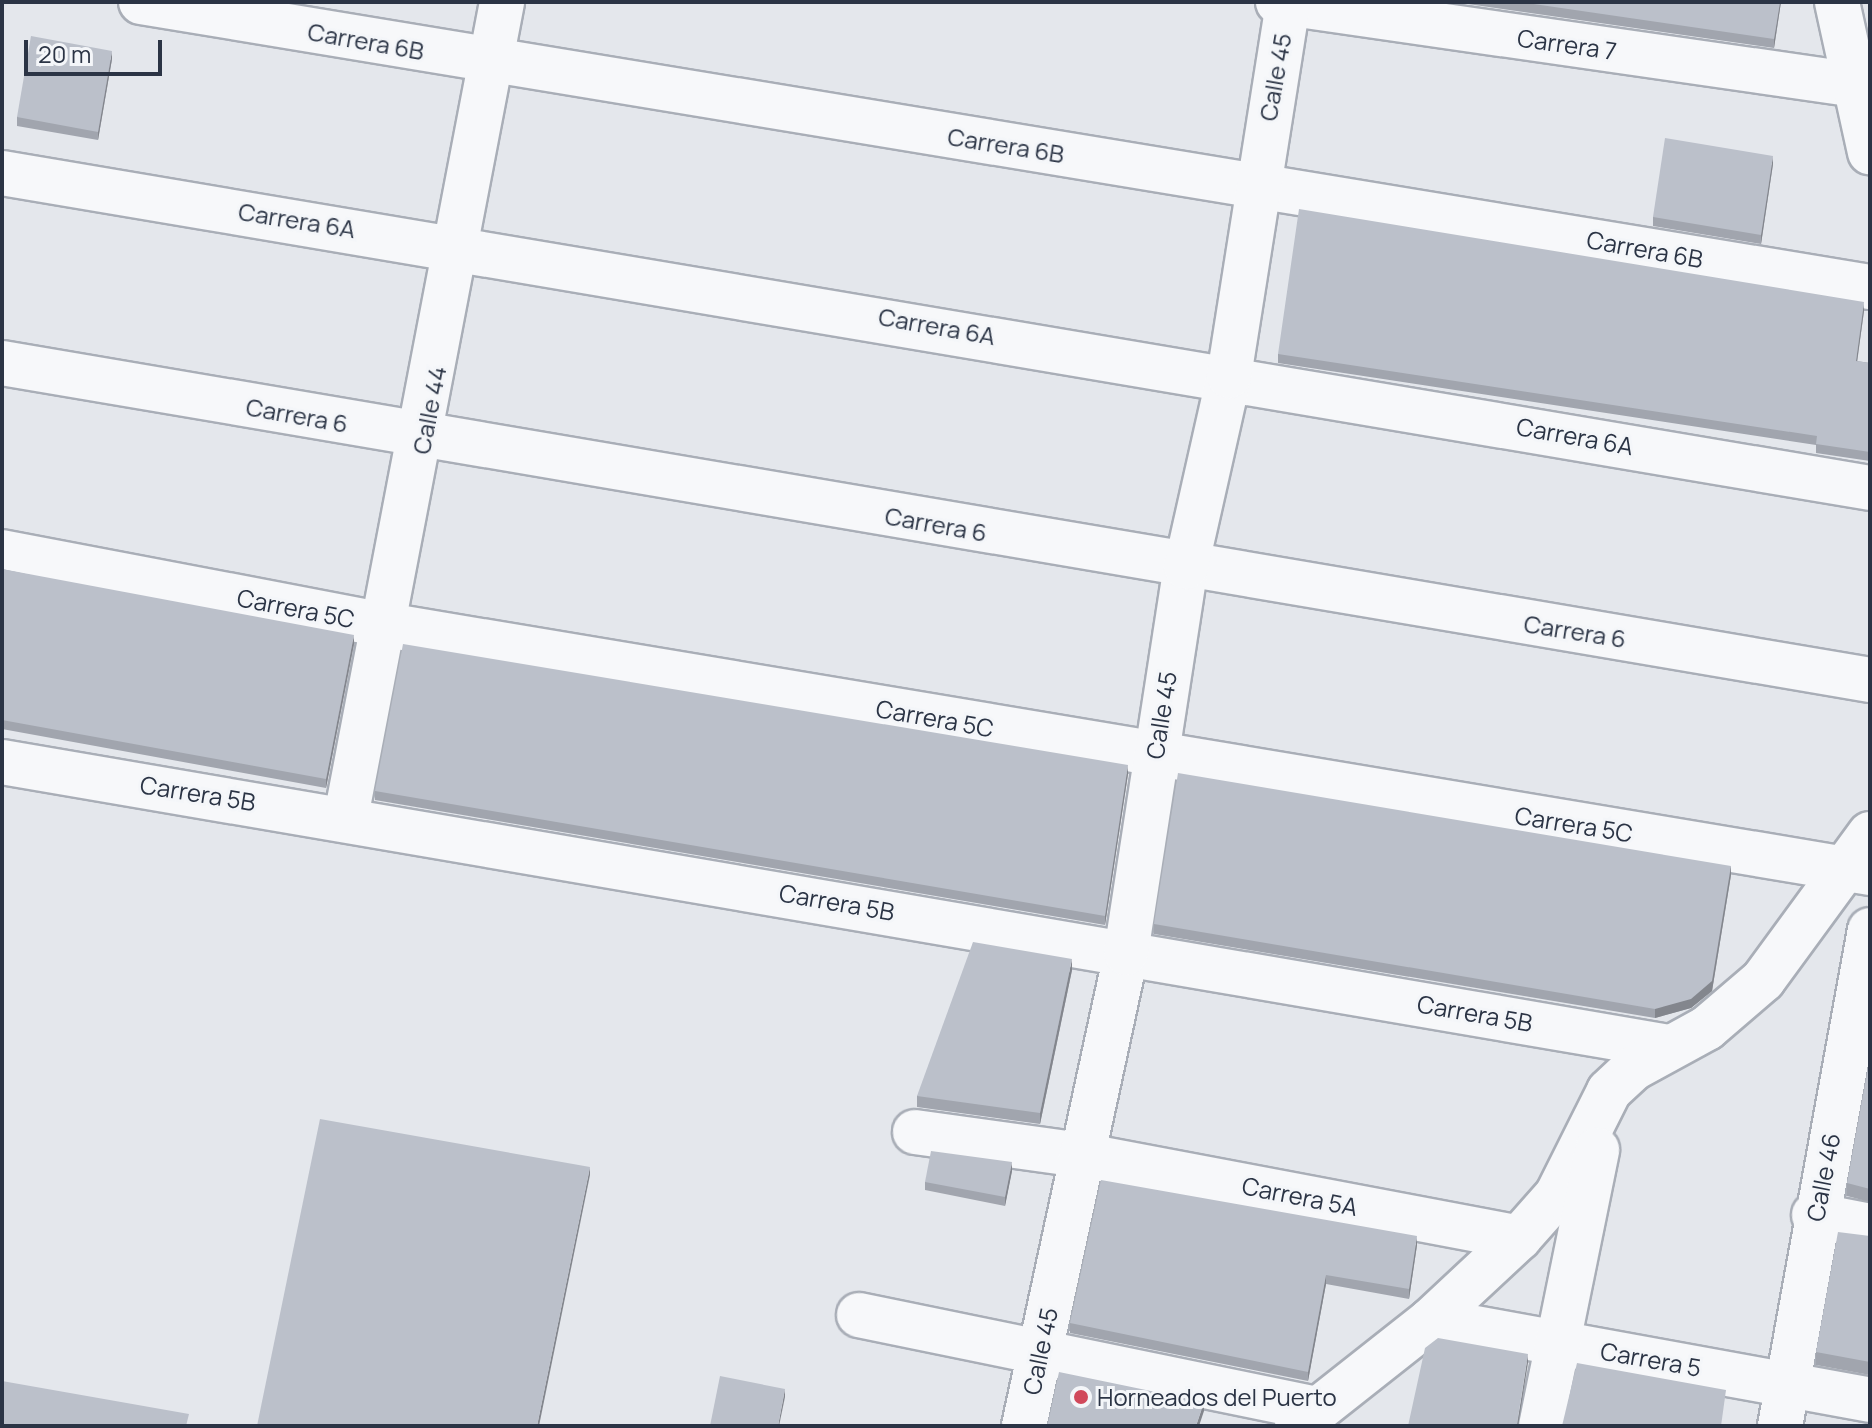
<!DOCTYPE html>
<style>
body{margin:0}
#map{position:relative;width:1872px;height:1428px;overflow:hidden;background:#e4e7ec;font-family:Manrope,sans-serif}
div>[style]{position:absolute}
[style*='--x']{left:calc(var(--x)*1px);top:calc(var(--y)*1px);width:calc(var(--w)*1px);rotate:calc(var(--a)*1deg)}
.roads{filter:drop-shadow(2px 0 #a9aeb7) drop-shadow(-2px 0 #a9aeb7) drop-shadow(0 2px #a9aeb7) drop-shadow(0 -2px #a9aeb7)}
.minor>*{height:44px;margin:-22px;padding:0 22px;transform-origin:22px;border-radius:22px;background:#f7f8fa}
.wall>*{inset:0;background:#a1a5ae}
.shaded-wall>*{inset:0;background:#83868d}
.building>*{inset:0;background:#bbc0ca}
.dots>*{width:22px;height:22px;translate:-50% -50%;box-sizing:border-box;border:4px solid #f4f6f9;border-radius:50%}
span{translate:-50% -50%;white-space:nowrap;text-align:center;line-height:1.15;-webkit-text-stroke:6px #f4f6f9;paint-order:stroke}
.street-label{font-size:24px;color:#2b3445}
.poi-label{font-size:24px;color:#2b3445}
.left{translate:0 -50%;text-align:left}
.frame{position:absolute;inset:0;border:4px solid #2b3445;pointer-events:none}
.scale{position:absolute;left:24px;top:40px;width:138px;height:36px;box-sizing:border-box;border:4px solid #2b3445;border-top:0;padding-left:10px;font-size:24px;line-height:28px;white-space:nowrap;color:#2b3445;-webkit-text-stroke:6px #f4f6f9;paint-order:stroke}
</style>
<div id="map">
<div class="roads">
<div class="minor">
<i style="--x:141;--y:2;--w:1752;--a:9.36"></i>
<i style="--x:1278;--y:2;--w:584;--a:8.17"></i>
<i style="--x:1837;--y:2;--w:154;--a:77.6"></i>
<i style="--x:2;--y:173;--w:1894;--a:9.57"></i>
<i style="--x:2;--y:363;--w:1895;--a:9.63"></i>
<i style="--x:2;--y:552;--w:391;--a:10.8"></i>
<i style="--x:386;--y:625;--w:1505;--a:9.49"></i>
<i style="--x:2;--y:762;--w:1692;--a:9.7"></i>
<i style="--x:346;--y:817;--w:830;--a:-79.16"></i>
<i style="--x:915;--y:1132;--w:168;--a:7.9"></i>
<i style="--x:1081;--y:1155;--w:446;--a:10.7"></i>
<i style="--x:1814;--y:1215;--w:57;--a:11.1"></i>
<i style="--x:859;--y:1315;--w:463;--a:11.6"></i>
<i style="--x:1431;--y:1320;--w:446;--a:10.3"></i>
<i style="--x:1024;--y:1426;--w:484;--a:-77.8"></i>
<i style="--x:1126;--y:953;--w:391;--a:-81.2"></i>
<i style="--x:1186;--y:567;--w:196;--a:-77.3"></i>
<i style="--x:1229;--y:376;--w:379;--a:-81"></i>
<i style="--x:1297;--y:1426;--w:171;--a:-38.3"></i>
<i style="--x:1431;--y:1320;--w:120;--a:-43"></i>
<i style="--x:1519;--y:1238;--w:57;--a:-48.5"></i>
<i style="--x:1557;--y:1195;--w:116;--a:-63.4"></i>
<i style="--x:1609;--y:1091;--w:34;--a:-43"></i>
<i style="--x:1634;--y:1068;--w:83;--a:-28.7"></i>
<i style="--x:1707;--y:1028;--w:74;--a:-40.6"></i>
<i style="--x:1763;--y:980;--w:181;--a:-53.8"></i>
<i style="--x:1541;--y:1426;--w:282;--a:-78.5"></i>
<i style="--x:1780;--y:1426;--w:504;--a:-79.72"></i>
</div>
</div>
<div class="wall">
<i style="clip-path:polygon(1454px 2px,1781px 2px,1774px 48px)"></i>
<i style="clip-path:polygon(112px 59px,98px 140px,17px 126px,17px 117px)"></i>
<i style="clip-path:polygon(1773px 164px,1761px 244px,1653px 226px,1653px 217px)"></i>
<i style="clip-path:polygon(1864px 311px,1857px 361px,1870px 363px,1870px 461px,1816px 453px,1816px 445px,1278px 363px,1278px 354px)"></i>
<i style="clip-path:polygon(2px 569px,354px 644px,326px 788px,2px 729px)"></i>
<i style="clip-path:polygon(1128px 774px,1105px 925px,375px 800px,375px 791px)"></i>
<i style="clip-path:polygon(1731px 875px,1712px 991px,1691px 1008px,1655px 1018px,1154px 934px,1154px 924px)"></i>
<i style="clip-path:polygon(1072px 970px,1040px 1124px,917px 1107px,917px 1096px)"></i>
<i style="clip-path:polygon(1870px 1057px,1870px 1202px,1847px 1196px,1847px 1183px)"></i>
<i style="clip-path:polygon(1012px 1171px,1005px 1206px,925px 1190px,925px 1182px)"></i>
<i style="clip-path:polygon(1870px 1236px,1870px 1375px,1816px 1365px,1816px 1352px)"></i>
<i style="clip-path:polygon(1417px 1245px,1409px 1299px,1326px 1284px,1308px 1381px,1070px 1333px,1070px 1323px)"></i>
</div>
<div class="shaded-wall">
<i style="clip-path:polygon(1780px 2px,1781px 2px,1774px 48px,1774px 39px)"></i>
<i style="clip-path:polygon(112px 51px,112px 59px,98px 140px,98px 132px)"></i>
<i style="clip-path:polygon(1773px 156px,1773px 164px,1761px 244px,1761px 235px)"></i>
<i style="clip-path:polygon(1864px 302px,1864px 311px,1856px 370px,1856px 361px)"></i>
<i style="clip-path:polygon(354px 635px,354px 644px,326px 788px,326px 779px)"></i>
<i style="clip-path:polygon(1128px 765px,1128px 774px,1105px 925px,1105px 916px)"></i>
<i style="clip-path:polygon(1731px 866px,1731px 875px,1712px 991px,1691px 1008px,1655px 1018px,1655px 1009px)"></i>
<i style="clip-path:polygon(1072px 959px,1072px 970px,1040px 1124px,1040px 1113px)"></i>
<i style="clip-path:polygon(1012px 1162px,1012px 1171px,1005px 1206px,1005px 1197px)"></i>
<i style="clip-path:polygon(590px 1167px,590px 1175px,539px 1426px,537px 1426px)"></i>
<i style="clip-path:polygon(1417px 1236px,1417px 1245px,1409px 1299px,1409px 1289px)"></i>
<i style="clip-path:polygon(1326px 1275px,1326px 1284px,1308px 1381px,1308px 1372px)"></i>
<i style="clip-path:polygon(1528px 1354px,1528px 1363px,1518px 1426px,1517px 1426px)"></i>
<i style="clip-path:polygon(785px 1389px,785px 1397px,779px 1426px,778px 1426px)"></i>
<i style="clip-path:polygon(1204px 1402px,1204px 1411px,1199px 1426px,1196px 1426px)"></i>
</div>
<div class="building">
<i style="clip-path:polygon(1520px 2px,1780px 2px,1774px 39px)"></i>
<i style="clip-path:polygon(31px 36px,112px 51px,98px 132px,17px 117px)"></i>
<i style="clip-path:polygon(1665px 138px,1773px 156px,1761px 235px,1653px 217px)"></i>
<i style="clip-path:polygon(1299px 209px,1864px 302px,1856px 361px,1870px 363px,1870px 452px,1816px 444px,1817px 436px,1278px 354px)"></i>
<i style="clip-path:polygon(2px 569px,354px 635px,326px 779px,2px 720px)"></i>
<i style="clip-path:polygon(403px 644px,1128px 765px,1105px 916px,375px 791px)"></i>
<i style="clip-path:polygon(1178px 773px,1731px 866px,1712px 981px,1691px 999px,1655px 1009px,1154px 924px)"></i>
<i style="clip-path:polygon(973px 942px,1072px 959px,1040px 1113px,917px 1096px)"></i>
<i style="clip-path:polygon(1870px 1057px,1870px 1189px,1847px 1183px)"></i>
<i style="clip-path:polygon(320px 1119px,590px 1167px,537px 1426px,257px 1426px)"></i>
<i style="clip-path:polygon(931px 1151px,1012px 1162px,1005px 1197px,925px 1182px)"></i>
<i style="clip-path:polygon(1101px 1180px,1417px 1236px,1409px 1289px,1326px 1275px,1308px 1372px,1070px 1323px)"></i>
<i style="clip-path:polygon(1838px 1232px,1870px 1236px,1870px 1362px,1816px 1352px)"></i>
<i style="clip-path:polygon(1438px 1338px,1528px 1354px,1517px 1424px,1519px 1426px,1408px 1426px,1425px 1348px)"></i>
<i style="clip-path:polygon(1577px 1363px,1726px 1390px,1721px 1426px,1562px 1426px)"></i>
<i style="clip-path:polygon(1059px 1372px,1204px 1402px,1196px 1426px,1045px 1426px,1048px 1423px)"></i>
<i style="clip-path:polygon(720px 1376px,785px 1389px,778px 1426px,710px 1426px)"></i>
<i style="clip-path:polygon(2px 1381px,189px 1414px,186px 1426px,2px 1426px)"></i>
</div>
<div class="dots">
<i style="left:1081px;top:1397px;background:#d1495b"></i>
</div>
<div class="street-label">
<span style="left:366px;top:41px;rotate:10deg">Carrera 6B</span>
<span style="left:1567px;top:44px;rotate:8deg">Carrera 7</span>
<span style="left:1275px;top:77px;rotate:-80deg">Calle 45</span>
<span style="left:1006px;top:145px;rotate:9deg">Carrera 6B</span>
<span style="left:297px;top:220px;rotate:9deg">Carrera 6A</span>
<span style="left:1645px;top:249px;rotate:10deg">Carrera 6B</span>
<span style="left:937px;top:326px;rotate:10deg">Carrera 6A</span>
<span style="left:429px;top:410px;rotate:-79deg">Calle 44</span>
<span style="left:297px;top:415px;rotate:10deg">Carrera 6</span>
<span style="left:1575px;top:436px;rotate:10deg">Carrera 6A</span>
<span style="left:936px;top:524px;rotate:10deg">Carrera 6</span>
<span style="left:296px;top:608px;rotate:11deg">Carrera 5C</span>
<span style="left:1575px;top:631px;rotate:9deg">Carrera 6</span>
<span style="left:1161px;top:715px;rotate:-81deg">Calle 45</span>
<span style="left:935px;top:718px;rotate:10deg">Carrera 5C</span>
<span style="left:198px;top:793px;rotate:9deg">Carrera 5B</span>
<span style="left:1574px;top:824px;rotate:9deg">Carrera 5C</span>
<span style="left:837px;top:902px;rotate:10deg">Carrera 5B</span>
<span style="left:1475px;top:1013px;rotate:10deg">Carrera 5B</span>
<span style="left:1823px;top:1177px;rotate:-79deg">Calle 46</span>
<span style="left:1300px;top:1196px;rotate:11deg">Carrera 5A</span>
<span style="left:1040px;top:1351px;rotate:-78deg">Calle 45</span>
<span style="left:1651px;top:1359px;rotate:10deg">Carrera 5</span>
</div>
<div class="poi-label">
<span class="left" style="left:1097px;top:1397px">Horneados del Puerto</span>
</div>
<div class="frame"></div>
<div class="scale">20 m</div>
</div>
